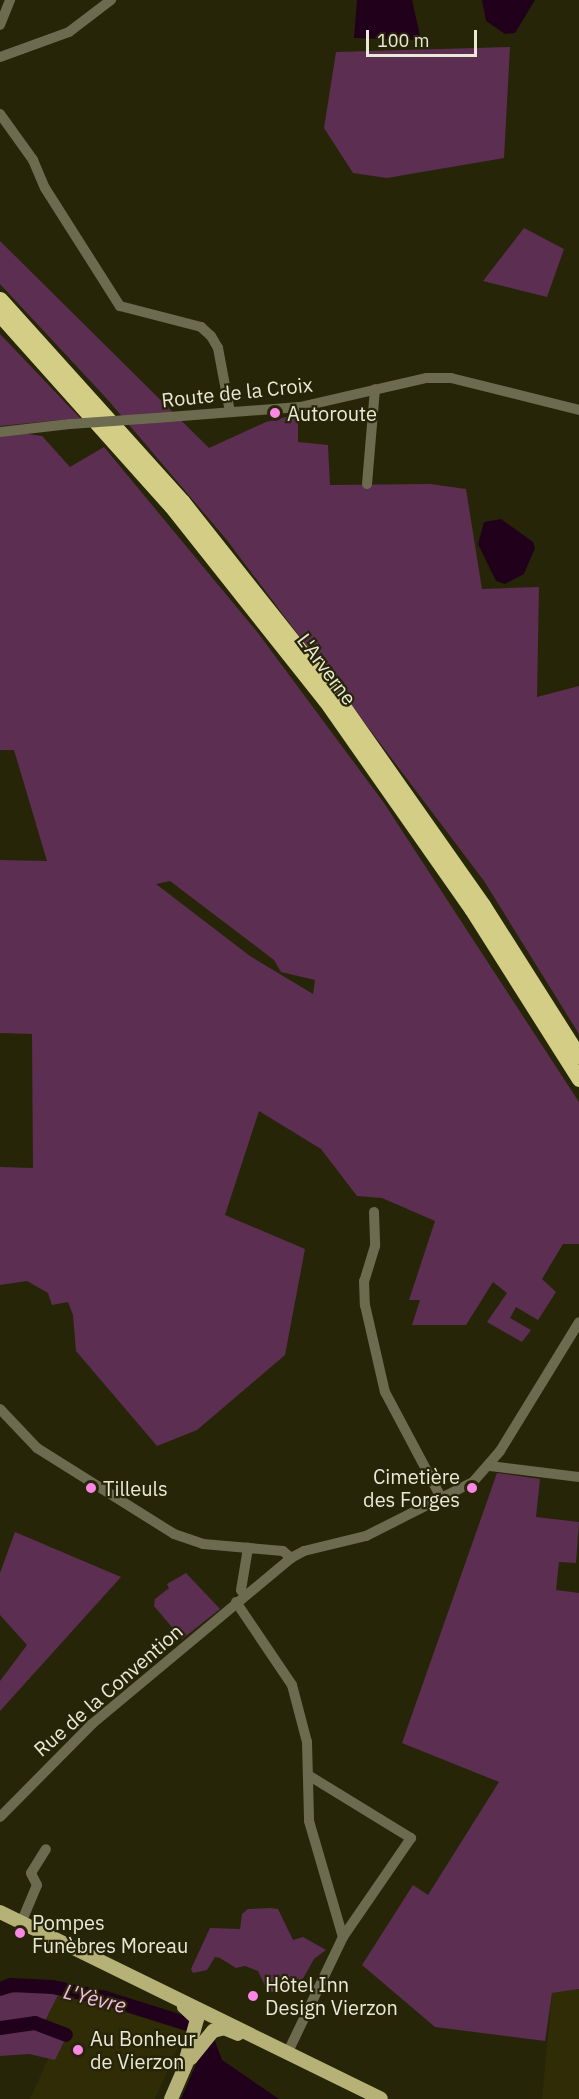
<!DOCTYPE html>
<meta charset="utf-8">
<style>
body{margin:0}
#map{position:relative;width:579px;height:2099px;overflow:hidden;background:#272508;font-family:"IBM Plex Sans",sans-serif}
div>[style]{position:absolute}
[style*='--x']{left:calc(var(--x)*1px);top:calc(var(--y)*1px);width:calc(var(--w)*1px);rotate:calc(var(--a)*1deg)}
.built>*{inset:0;background:#302c06}
.green>*{inset:0;background:#5c2e52}
.water>*{inset:0;background:#21001b}
.river>*{height:14px;margin:-7px;padding:0 7px;transform-origin:7px;border-radius:7px;background:#21001b}
.minor>*{height:10px;margin:-5px;padding:0 5px;transform-origin:5px;border-radius:5px;background:#6c6a4f}
.major>*{height:14px;margin:-7px;padding:0 7px;transform-origin:7px;border-radius:7px;background:#b6b177}
.highway>*{height:15px;margin:-7.5px;padding:0 7.5px;transform-origin:7.5px;border-radius:7.5px;background:#d3cd86}
.minor-bridge>*{height:10px;margin:-5px;padding:0 5px;transform-origin:5px;border-radius:5px;background:#6c6a4f}
.dots>*{width:16px;height:16px;translate:-50% -50%;box-sizing:border-box;border:3px solid #272508;border-radius:50%}
span{translate:-50% -50%;white-space:nowrap;text-align:center;line-height:1.15;-webkit-text-stroke:4.5px #272508;paint-order:stroke}
.street-label{font-size:20px;color:#eae9d8}
.poi-label{font-size:20px;color:#eae9d8}
.left{translate:0 -50%;text-align:left}
.right{translate:-100% -50%;text-align:right}
.water-label{font-size:21px;color:#f9b8e9;font-style:italic}
.scale{position:absolute;left:366px;top:30px;width:111px;height:27px;box-sizing:border-box;border:3px solid #eae9d8;border-top:0;padding-left:8px;font-size:18px;line-height:21px;white-space:nowrap;color:#eae9d8;-webkit-text-stroke:4px #272508;paint-order:stroke}
</style>
<div id="map">
<div class="built">
<i style="clip-path:polygon(579px 1989px,579px 2099px,542px 2099px,552px 1993px)"></i>
<i style="clip-path:polygon(58px 1995px,101px 2004px,185px 2031px,155px 2099px,30px 2099px,49px 2057px,55px 2060px,69px 2029px,45px 2021px)"></i>
</div>
<div class="green">
<i style="clip-path:polygon(510px 47px,504px 158px,387px 178px,353px 173px,324px 128px,336px 52px)"></i>
<i style="clip-path:polygon(524px 228px,564px 249px,547px 297px,483px 281px)"></i>
<i style="clip-path:polygon(0 241px,209px 448px,266px 422px,298px 414px,298px 442px,328px 445px,330px 485px,430px 484px,466px 489px,482px 589px,539px 587px,537px 697px,579px 686px,579px 1034px,484px 881px,226px 539px,108px 400px,0 284px)"></i>
<i style="clip-path:polygon(0 334px,80px 418px,0 426px)"></i>
<i style="clip-path:polygon(evenodd,21px 433px,42px 436px,70px 467px,104px 447px,258px 633px,384px 803px,579px 1102px,579px 1244px,563px 1244px,542px 1279px,556px 1292px,538px 1320px,516px 1307px,510px 1318px,531px 1330px,522px 1342px,487px 1322px,507px 1293px,493px 1282px,466px 1325px,412px 1325px,420px 1300px,409px 1300px,435px 1221px,382px 1198px,357px 1196px,321px 1149px,259px 1111px,225px 1215px,305px 1249px,285px 1355px,197px 1430px,157px 1446px,76px 1351px,73px 1315px,68px 1302px,52px 1305px,48px 1293px,27px 1281px,0 1285px,0 1167px,33px 1168px,32px 1034px,0 1033px,0 860px,47px 861px,14px 750px,0 750px,0 437px,21px 433px,170px 881px,274px 960px,281px 972px,315px 980px,313px 994px,250px 956px,156px 884px,170px 881px)"></i>
<i style="clip-path:polygon(497px 1473px,540px 1479px,536px 1517px,579px 1522px,576px 1563px,559px 1562px,556px 1590px,579px 1593px,579px 1989px,552px 1993px,545px 2041px,435px 2027px,362px 1965px,413px 1885px,428px 1895px,499px 1782px,402px 1743px)"></i>
<i style="clip-path:polygon(15px 1532px,121px 1577px,0 1711px,0 1681px,27px 1645px,0 1615px,0 1573px)"></i>
<i style="clip-path:polygon(186px 1573px,220px 1609px,182px 1639px,154px 1606px,155px 1599px,169px 1588px,167px 1584px)"></i>
<i style="clip-path:polygon(271px 1908px,278px 1909px,293px 1940px,303px 1937px,326px 1950px,314px 1959px,296px 1991px,268px 1992px,258px 1971px,245px 1966px,236px 1968px,220px 1958px,215px 1957px,207px 1970px,193px 1973px,191px 1969px,210px 1928px,240px 1929px,242px 1914px,248px 1909px)"></i>
<i style="clip-path:polygon(28px 1990px,58px 1995px,45px 2021px,70px 2029px,55px 2060px,29px 2054px,0 2056px,0 1995px)"></i>
</div>
<div class="water">
<i style="clip-path:polygon(357px 0,412px 0,421px 40px,354px 38px)"></i>
<i style="clip-path:polygon(482px 0,535px 0,515px 33px,505px 34px,486px 21px)"></i>
<i style="clip-path:polygon(501px 519px,533px 542px,535px 548px,524px 574px,505px 584px,496px 581px,478px 544px,484px 522px)"></i>
<i style="clip-path:polygon(213px 2036px,222px 2060px,279px 2099px,181px 2099px,204px 2046px)"></i>
</div>
<div class="river">
<i style="--x:0;--y:1989;--w:12;--a:-20"></i>
<i style="--x:11;--y:1985;--w:42;--a:2.7"></i>
<i style="--x:53;--y:1987;--w:53;--a:11.9"></i>
<i style="--x:105;--y:1998;--w:87;--a:17.4"></i>
<i style="--x:0;--y:2028;--w:35;--a:-8"></i>
<i style="--x:35;--y:2023;--w:33;--a:21"></i>
</div>
<div class="minor">
<i style="--x:0;--y:25;--w:27;--a:-68"></i>
<i style="--x:0;--y:57;--w:73;--a:-19.9"></i>
<i style="--x:69;--y:32;--w:53;--a:-37.3"></i>
<i style="--x:0;--y:114;--w:57;--a:54.3"></i>
<i style="--x:33;--y:160;--w:30;--a:67"></i>
<i style="--x:45;--y:188;--w:140;--a:57.6"></i>
<i style="--x:120;--y:306;--w:84;--a:14.5"></i>
<i style="--x:201;--y:327;--w:13;--a:42"></i>
<i style="--x:211;--y:336;--w:14;--a:60"></i>
<i style="--x:218;--y:348;--w:65;--a:79.4"></i>
<i style="--x:156;--y:418;--w:144;--a:-4.4"></i>
<i style="--x:300;--y:407;--w:130;--a:-12.9"></i>
<i style="--x:427;--y:378;--w:24;--a:0"></i>
<i style="--x:451;--y:378;--w:132;--a:14"></i>
<i style="--x:0;--y:432;--w:70;--a:-6.5"></i>
<i style="--x:367;--y:484;--w:95;--a:-85.2"></i>
<i style="--x:374;--y:1212;--w:34;--a:88"></i>
<i style="--x:375;--y:1246;--w:37;--a:107"></i>
<i style="--x:364;--y:1281;--w:24;--a:88"></i>
<i style="--x:365;--y:1305;--w:89;--a:77.1"></i>
<i style="--x:385;--y:1392;--w:121;--a:62"></i>
<i style="--x:0;--y:1409;--w:54;--a:46.5"></i>
<i style="--x:37;--y:1448;--w:162;--a:32.1"></i>
<i style="--x:174;--y:1534;--w:31;--a:19"></i>
<i style="--x:203;--y:1544;--w:80;--a:5"></i>
<i style="--x:283;--y:1551;--w:11;--a:41"></i>
<i style="--x:490;--y:1466;--w:90;--a:7"></i>
<i style="--x:245;--y:1595;--w:6;--a:-129"></i>
<i style="--x:241;--y:1590;--w:43;--a:-80.5"></i>
<i style="--x:236;--y:1602;--w:100;--a:56"></i>
<i style="--x:292;--y:1685;--w:59;--a:75.3"></i>
<i style="--x:307;--y:1742;--w:79;--a:88.5"></i>
<i style="--x:309;--y:1821;--w:121;--a:73.7"></i>
<i style="--x:343;--y:1937;--w:127;--a:115.6"></i>
<i style="--x:308;--y:1775;--w:121;--a:31.5"></i>
<i style="--x:411;--y:1838;--w:120;--a:124.5"></i>
<i style="--x:0;--y:1817;--w:131;--a:-45.3"></i>
<i style="--x:92;--y:1724;--w:259;--a:-39.8"></i>
<i style="--x:291;--y:1558;--w:15;--a:-28"></i>
<i style="--x:304;--y:1551;--w:64;--a:-13.6"></i>
<i style="--x:366;--y:1536;--w:120;--a:-26.8"></i>
<i style="--x:473;--y:1482;--w:41;--a:-48.9"></i>
<i style="--x:500;--y:1451;--w:151;--a:-58.5"></i>
<i style="--x:21;--y:1923;--w:41;--a:-67.2"></i>
<i style="--x:37;--y:1885;--w:13;--a:-117"></i>
<i style="--x:31;--y:1873;--w:28;--a:-58"></i>
</div>
<div class="major">
<i style="--x:0;--y:1912;--w:424;--a:26.1"></i>
<i style="--x:191;--y:2058;--w:35;--a:-51"></i>
<i style="--x:213;--y:2031;--w:11;--a:-15"></i>
<i style="--x:224;--y:2028;--w:15;--a:23"></i>
<i style="--x:183;--y:2070;--w:53;--a:-74.6"></i>
<i style="--x:197;--y:2019;--w:18;--a:-137"></i>
<i style="--x:171;--y:2099;--w:40;--a:-66.6"></i>
</div>
<div class="highway">
<i style="--x:0;--y:299;--w:272;--a:48"></i>
<i style="--x:182;--y:501;--w:245;--a:51.6"></i>
<i style="--x:334;--y:693;--w:259;--a:54.9"></i>
<i style="--x:483;--y:905;--w:179;--a:57.6"></i>
<i style="--x:0;--y:315;--w:256;--a:48.2"></i>
<i style="--x:171;--y:506;--w:248;--a:51.6"></i>
<i style="--x:325;--y:700;--w:256;--a:55"></i>
<i style="--x:472;--y:910;--w:200;--a:57.7"></i>
</div>
<div class="minor-bridge">
<i style="--x:70;--y:424;--w:86;--a:-4"></i>
</div>
<div class="dots">
<i style="left:275px;top:413px;background:#fc86e3"></i>
<i style="left:91px;top:1488px;background:#fc86e3"></i>
<i style="left:472px;top:1488px;background:#fc86e3"></i>
<i style="left:20px;top:1933px;background:#fc86e3"></i>
<i style="left:253px;top:1996px;background:#fc86e3"></i>
<i style="left:78px;top:2050px;background:#fc86e3"></i>
</div>
<div class="street-label">
<span style="left:237px;top:392px;rotate:-6deg">Route de la Croix</span>
<span style="left:327px;top:669px;rotate:53deg">L'Arverne</span>
<span style="left:108px;top:1690px;rotate:-41deg">Rue de la Convention</span>
</div>
<div class="poi-label">
<span class="left" style="left:287px;top:413px">Autoroute</span>
<span class="right" style="left:460px;top:1488px">Cimetière<br>des Forges</span>
<span class="left" style="left:103px;top:1488px">Tilleuls</span>
<span class="left" style="left:32px;top:1934px">Pompes<br>Funèbres Moreau</span>
<span class="left" style="left:265px;top:1996px">Hôtel Inn<br>Design Vierzon</span>
<span class="left" style="left:90px;top:2050px">Au Bonheur<br>de Vierzon</span>
</div>
<div class="water-label">
<span style="left:95px;top:1998px;rotate:14deg">L'Yèvre</span>
</div>
<div class="scale">100 m</div>
</div>
